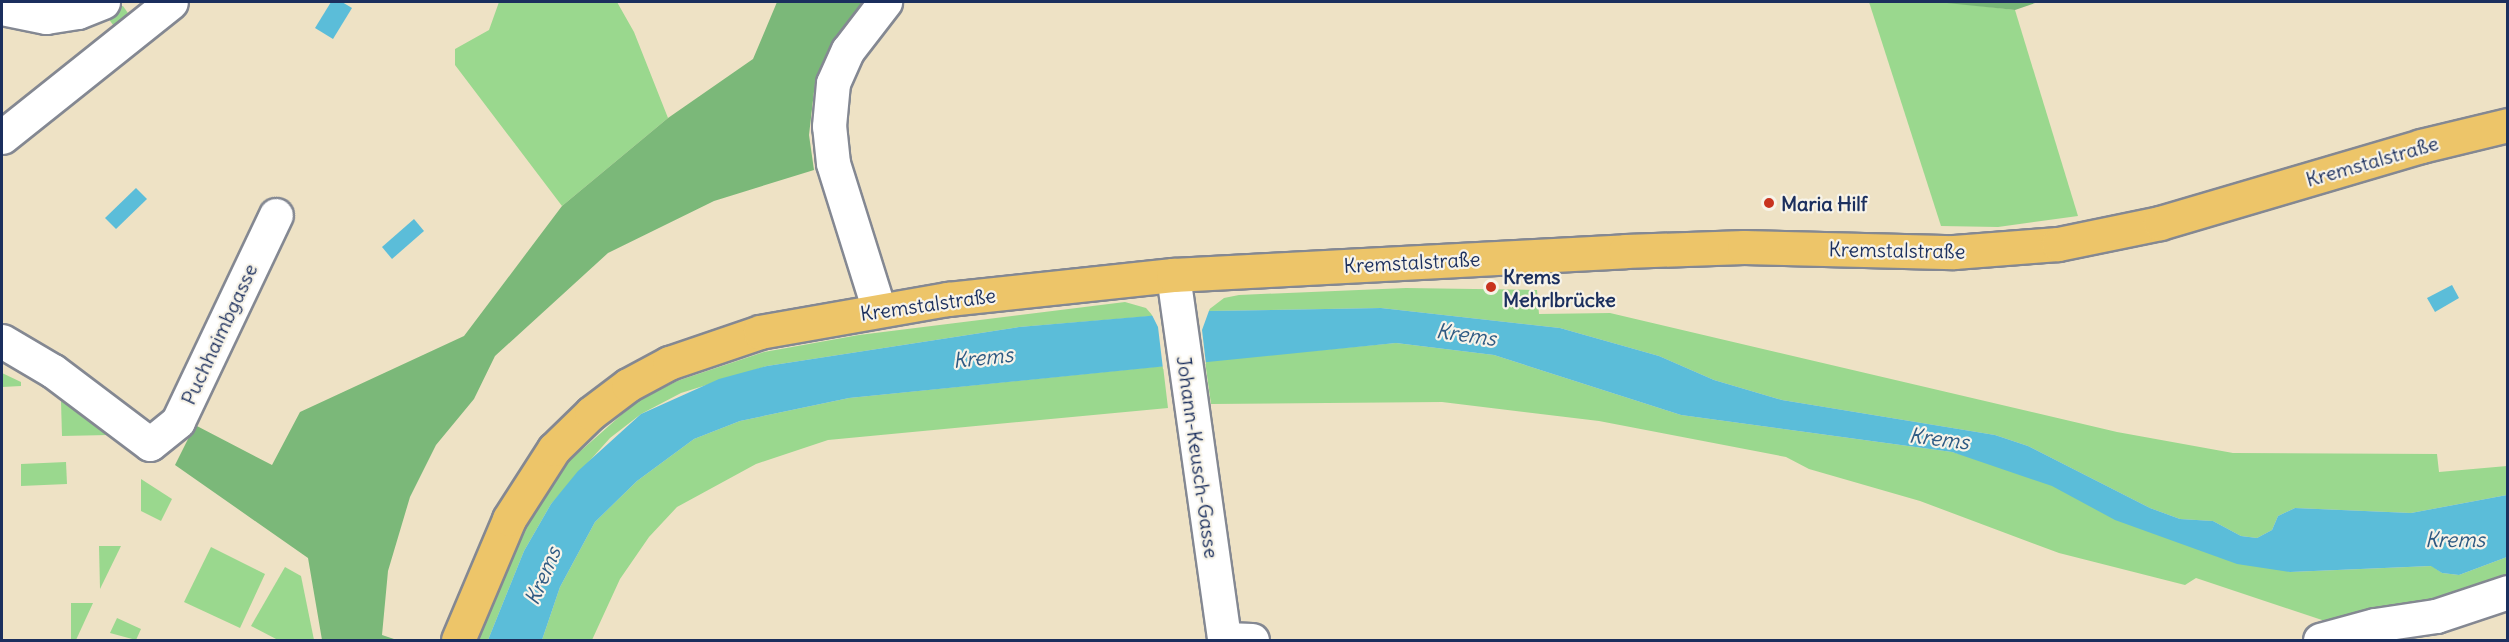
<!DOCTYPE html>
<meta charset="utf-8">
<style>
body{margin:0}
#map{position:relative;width:2509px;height:642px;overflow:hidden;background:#eee2c5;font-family:Delius,sans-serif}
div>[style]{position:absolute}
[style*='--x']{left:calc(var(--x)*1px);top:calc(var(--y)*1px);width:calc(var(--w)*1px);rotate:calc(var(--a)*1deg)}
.green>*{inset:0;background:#9ad88e}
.forest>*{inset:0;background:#7bb879}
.water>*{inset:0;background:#5bbdd9}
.pier>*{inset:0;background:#eee2c5}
.roads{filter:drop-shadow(2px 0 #848892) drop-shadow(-2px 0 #848892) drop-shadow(0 2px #848892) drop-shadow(0 -2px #848892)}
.minor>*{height:33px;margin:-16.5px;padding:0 16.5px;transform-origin:16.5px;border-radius:16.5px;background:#fff}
.major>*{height:33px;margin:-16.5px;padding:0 16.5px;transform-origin:16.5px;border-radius:16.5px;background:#edc569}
.dots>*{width:16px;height:16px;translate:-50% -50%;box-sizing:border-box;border:3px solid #f7f3e8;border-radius:50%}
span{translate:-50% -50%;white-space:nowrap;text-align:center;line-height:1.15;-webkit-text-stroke:4.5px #f7f3e8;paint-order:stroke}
.street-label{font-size:20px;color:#1b2f5e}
.poi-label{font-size:20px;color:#1b2f5e;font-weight:700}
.left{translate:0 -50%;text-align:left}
.water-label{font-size:21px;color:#2e5a83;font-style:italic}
.frame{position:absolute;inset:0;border:3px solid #1b2f5e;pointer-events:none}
</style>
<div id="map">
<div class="green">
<i style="clip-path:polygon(499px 2px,617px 2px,634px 32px,668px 118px,562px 206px,455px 65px,455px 49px,489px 30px)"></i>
<i style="clip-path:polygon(1869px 2px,1947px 2px,2015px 10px,2078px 216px,1998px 227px,1941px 226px)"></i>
<i style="clip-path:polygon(123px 6px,130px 16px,116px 29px,108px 18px,116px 7px)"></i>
<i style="clip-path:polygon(1406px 288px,1537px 290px,1539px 314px,1610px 313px,2117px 432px,2233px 453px,2437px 454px,2439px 472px,2507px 466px,2507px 495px,2411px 513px,2295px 508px,2278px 516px,2272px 530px,2257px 538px,2241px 536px,2213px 521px,2180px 519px,2150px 508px,2028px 446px,1995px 435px,1782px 400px,1714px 380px,1659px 356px,1560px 328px,1381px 308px,1207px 311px,1224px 298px,1239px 295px)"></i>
<i style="clip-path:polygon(1125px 302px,1146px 308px,1153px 316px,1019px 327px,767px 366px,681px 393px,641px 414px,610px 438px,551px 504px,524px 551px,488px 640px,474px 640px,513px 544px,541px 497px,568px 462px,636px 402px,677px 381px,764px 352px,859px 335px)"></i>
<i style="clip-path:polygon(1396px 343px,1494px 355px,1681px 415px,1952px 452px,1996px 464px,2290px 572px,2432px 566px,2442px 573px,2459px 575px,2507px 557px,2507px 577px,2434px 600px,2334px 621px,2322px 620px,2196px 578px,2185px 585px,2059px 553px,1920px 501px,1809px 469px,1786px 457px,1599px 421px,1442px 402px,1211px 404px,1205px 361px)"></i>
<i style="clip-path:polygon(1163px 366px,1168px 408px,828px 440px,756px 464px,677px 507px,649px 537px,620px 579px,592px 640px,542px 640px,560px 587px,595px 522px,637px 481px,694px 439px,740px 421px,849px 398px)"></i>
<i style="clip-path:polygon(2px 373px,21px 382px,21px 386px,2px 387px)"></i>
<i style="clip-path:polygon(61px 401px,85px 416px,109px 435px,62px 436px)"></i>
<i style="clip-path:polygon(66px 462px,67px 484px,21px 486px,21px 464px)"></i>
<i style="clip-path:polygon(141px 479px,172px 499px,161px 521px,141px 511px)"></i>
<i style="clip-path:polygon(99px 546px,121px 546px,100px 589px)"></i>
<i style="clip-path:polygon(211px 547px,265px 574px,240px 628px,184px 602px)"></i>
<i style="clip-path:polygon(285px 567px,301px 576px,314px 640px,278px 640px,251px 626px)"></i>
<i style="clip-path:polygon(71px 603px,93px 603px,76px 640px,71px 640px)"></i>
<i style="clip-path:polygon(117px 618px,141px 629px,136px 640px,110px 633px)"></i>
</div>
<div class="forest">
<i style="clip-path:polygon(777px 2px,863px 2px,830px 49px,815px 83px,809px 135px,814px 170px,714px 201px,608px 253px,495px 356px,474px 399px,436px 445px,410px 497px,388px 571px,382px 635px,397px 640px,322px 640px,308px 558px,175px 465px,195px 425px,272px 465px,300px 412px,464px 336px,562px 206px,668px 118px,753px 59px)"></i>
<i style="clip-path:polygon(1947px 3px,1947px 2px,2038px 2px,2015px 10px)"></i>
</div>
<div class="water">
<i style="clip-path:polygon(331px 2px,342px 2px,352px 8px,333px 39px,315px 28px)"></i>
<i style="clip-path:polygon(136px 188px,147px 199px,116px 229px,105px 218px)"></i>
<i style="clip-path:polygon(414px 219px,424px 231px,392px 259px,382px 247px)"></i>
<i style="clip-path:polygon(2452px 285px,2459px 298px,2435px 312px,2427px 298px)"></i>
<i style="clip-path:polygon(1381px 308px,1560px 328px,1659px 356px,1714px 380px,1782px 400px,1995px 435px,2028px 446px,2150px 508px,2180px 519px,2213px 521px,2241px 536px,2257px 538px,2272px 530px,2278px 516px,2295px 508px,2411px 513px,2507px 495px,2507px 557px,2459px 575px,2442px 573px,2431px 566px,2290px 572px,2237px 564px,2115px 520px,2052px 486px,1952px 452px,1681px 415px,1494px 355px,1396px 343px,849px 398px,740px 421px,694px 439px,637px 481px,595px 522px,560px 587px,542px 640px,488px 640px,524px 551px,551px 504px,578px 471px,641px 414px,719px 379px,767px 366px,1019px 327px,1207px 311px)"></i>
</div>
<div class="pier">
<i style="clip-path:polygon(1210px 308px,1202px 330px,1206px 364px,1163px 369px,1158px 327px,1151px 313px)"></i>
</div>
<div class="roads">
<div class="minor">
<i style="--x:2;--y:8;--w:45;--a:11.6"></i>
<i style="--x:46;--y:17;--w:32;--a:-9"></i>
<i style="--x:78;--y:12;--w:27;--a:-22"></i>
<i style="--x:2;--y:137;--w:216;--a:-38.6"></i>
<i style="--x:1173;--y:275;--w:369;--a:82"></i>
<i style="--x:879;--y:310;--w:154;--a:-107.4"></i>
<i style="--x:833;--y:163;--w:37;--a:-96"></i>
<i style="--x:829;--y:126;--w:43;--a:-84.7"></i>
<i style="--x:833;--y:83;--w:36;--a:-66"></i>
<i style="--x:848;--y:50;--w:61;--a:-52.4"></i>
<i style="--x:2;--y:341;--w:59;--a:30.5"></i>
<i style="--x:53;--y:371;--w:121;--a:37"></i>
<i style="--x:150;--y:444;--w:36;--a:-39"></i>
<i style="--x:178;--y:421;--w:228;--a:-64.6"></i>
<i style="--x:1224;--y:639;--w:28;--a:2"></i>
<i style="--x:2320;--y:640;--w:57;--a:-15.3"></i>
<i style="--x:2375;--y:625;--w:62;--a:-8.4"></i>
<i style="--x:2436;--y:616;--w:76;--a:-18.4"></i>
</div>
<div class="major">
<i style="--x:458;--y:640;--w:131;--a:-67.1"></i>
<i style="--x:509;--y:519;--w:83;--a:-57.3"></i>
<i style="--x:554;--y:449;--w:52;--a:-44.2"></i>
<i style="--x:591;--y:413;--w:46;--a:-37.1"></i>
<i style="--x:628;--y:385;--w:47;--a:-28.2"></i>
<i style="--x:669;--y:363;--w:96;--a:-18.8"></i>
<i style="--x:760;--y:332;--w:191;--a:-10"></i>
<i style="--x:948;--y:299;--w:226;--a:-6.1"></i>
<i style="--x:1173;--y:275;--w:453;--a:-3"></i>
<i style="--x:1625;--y:251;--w:119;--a:-1.9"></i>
<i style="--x:1744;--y:247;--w:210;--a:1.4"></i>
<i style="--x:1954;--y:252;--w:104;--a:-4.4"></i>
<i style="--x:2058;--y:244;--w:104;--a:-11.6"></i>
<i style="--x:2160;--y:223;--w:272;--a:-16.4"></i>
<i style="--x:2421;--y:146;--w:89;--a:-13.6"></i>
</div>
</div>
<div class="dots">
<i style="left:1769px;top:203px;background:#c8321e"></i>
<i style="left:1491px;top:287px;background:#c8321e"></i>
</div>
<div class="street-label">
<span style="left:2372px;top:161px;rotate:-16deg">Kremstalstraße</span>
<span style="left:1897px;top:250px;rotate:1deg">Kremstalstraße</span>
<span style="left:1412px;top:262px;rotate:-3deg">Kremstalstraße</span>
<span style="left:928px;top:304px;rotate:-8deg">Kremstalstraße</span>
<span style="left:219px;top:334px;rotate:-65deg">Puchhaimbgasse</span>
<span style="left:1198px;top:457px;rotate:82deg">Johann-Keusch-Gasse</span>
</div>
<div class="poi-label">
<span class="left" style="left:1781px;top:203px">Maria Hilf</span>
<span class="left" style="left:1503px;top:288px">Krems<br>Mehrlbrücke</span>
</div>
<div class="water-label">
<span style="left:1466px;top:335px;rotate:8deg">Krems</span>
<span style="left:983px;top:358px;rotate:-6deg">Krems</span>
<span style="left:1939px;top:439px;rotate:7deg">Krems</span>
<span style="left:2455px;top:540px">Krems</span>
<span style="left:543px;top:576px;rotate:-67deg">Krems</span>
</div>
<div class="frame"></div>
</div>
